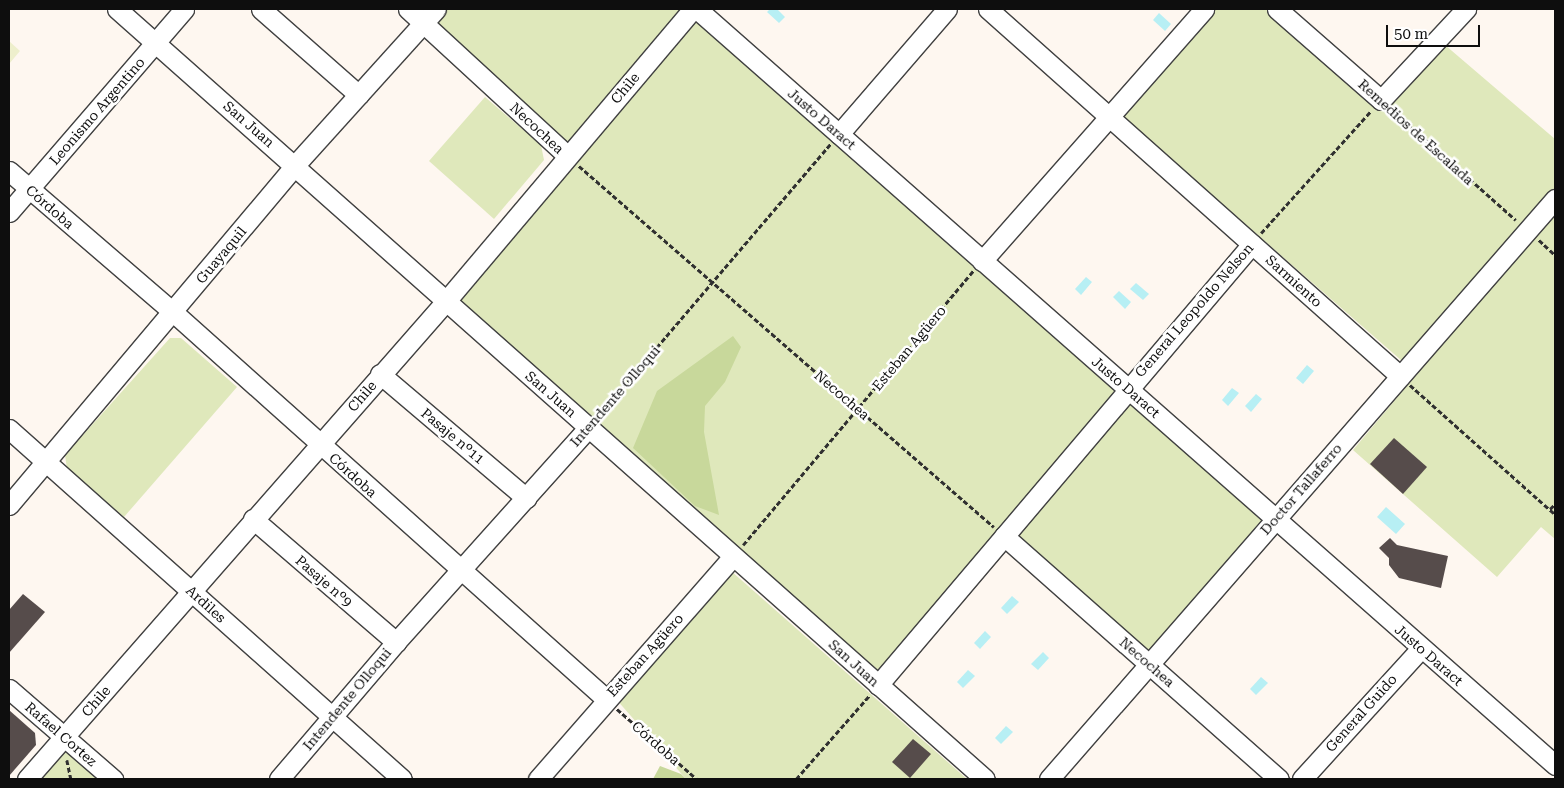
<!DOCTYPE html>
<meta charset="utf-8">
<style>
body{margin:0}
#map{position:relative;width:1564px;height:788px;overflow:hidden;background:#fef7f0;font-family:"Roboto Serif",serif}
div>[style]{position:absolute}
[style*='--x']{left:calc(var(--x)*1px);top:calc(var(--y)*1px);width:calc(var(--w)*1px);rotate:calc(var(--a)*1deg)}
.green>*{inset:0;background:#dfe8bb}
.forest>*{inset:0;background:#c8d89b}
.pitch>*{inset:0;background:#eeefcc}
.water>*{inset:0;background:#b7eff4}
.building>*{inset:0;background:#564c4b}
.path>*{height:2.5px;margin-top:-1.25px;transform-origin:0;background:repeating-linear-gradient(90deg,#303030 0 5px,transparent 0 7.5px)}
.roads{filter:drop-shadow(1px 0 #414141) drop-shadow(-1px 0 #414141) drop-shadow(0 1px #414141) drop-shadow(0 -1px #414141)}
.minor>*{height:19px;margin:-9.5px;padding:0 9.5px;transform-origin:9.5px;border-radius:9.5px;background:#fff}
span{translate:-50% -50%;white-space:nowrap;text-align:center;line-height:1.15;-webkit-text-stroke:5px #fff;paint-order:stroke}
.street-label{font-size:14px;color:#0e0e0e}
.frame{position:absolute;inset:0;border:10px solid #0e0e0e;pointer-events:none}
.scale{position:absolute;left:1386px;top:25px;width:94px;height:22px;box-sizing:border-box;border:2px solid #0e0e0e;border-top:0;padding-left:6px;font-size:15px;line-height:18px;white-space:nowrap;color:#0e0e0e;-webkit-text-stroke:4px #fff;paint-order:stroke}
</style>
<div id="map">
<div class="green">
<i style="clip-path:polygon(436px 9px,697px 9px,1275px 519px,1149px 664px,1004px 536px,878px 685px,446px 301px,568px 156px,424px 23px)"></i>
<i style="clip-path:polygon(1215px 9px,1270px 9px,1380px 100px,1438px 39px,1555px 139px,1555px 539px,1541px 527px,1497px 577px,1353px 450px,1417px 374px,1121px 116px)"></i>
<i style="clip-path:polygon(485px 97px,541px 145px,544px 160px,494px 219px,429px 161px)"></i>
<i style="clip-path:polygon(170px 338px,181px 338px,237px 387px,124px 517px,67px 469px,65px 455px)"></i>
<i style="clip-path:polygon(731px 571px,967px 779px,686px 779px,616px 699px)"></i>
<i style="clip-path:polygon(68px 750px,102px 779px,36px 779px,60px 752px)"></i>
</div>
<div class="forest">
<i style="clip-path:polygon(733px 336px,741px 347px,725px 382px,705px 406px,704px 432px,719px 515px,695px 506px,633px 448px,657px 391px)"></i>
<i style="clip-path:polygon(660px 766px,681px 774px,686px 779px,653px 779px)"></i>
</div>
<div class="pitch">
<i style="clip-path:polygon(9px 41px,20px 51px,9px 64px)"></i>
</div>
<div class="water">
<i style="clip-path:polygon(770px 9px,777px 9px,785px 17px,779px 23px,767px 12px)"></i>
<i style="clip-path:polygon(1159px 13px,1171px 24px,1165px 31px,1153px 20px)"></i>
<i style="clip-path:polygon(1086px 277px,1092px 282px,1081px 295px,1075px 289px)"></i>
<i style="clip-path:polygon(1136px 283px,1149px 294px,1143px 300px,1130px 289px)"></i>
<i style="clip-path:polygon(1119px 291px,1131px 302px,1125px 309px,1113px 297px)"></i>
<i style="clip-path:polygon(1307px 365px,1314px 371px,1303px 384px,1296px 378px)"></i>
<i style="clip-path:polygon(1232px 388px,1239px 393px,1228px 406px,1222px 400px)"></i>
<i style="clip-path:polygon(1256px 394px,1262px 399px,1251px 412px,1245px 406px)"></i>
<i style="clip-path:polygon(1386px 507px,1405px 524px,1396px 534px,1377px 517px)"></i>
<i style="clip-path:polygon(1012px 596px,1019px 602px,1007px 614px,1001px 608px)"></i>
<i style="clip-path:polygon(985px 631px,991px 637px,980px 649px,974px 643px)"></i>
<i style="clip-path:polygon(1043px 652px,1049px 658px,1038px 670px,1031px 664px)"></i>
<i style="clip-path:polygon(968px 670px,975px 676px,963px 688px,957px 682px)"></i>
<i style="clip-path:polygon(1261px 677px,1268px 683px,1256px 695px,1250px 689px)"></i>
<i style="clip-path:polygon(1006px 726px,1013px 732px,1001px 744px,995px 738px)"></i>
</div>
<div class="building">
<i style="clip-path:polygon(1394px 438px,1427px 467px,1403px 494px,1370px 464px)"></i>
<i style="clip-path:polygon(1390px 538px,1397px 545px,1448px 556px,1441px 588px,1399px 578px,1389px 565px,1389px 558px,1379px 548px)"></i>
<i style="clip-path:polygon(23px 594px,45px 612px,9px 653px,9px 610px)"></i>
<i style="clip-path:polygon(9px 710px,35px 733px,36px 745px,9px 776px)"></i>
<i style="clip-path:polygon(913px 739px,931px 754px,910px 778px,892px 762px)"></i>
</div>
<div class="path">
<i style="--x:1391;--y:109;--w:167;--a:41.6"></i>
<i style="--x:579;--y:166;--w:550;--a:41.02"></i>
<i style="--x:1261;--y:233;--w:164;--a:-48"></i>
<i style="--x:1539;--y:240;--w:22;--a:43"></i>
<i style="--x:1410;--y:385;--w:194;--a:41.7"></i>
<i style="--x:598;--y:416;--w:358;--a:-49.5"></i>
<i style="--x:1550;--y:509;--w:7;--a:-45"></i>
<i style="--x:743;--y:545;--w:358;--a:-50"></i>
<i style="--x:617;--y:709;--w:106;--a:41.2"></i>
<i style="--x:67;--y:760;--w:19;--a:78"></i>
<i style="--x:796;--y:779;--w:111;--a:-48.7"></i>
</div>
<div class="roads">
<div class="minor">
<i style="--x:117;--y:9;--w:1160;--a:41.58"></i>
<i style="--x:261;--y:9;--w:130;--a:41.3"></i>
<i style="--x:408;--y:9;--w:217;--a:42.6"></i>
<i style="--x:697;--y:9;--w:1144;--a:41.38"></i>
<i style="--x:988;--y:9;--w:552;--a:41.69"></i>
<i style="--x:1277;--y:9;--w:138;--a:41.2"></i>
<i style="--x:1381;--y:100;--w:125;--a:-47"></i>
<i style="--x:839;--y:134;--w:165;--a:-49.2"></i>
<i style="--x:9;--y:171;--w:216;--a:40.7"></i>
<i style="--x:173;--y:312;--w:581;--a:41.79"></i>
<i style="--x:9;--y:212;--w:268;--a:-49.2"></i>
<i style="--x:982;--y:261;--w:336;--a:-48.6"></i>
<i style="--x:380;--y:374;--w:192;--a:40.3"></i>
<i style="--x:9;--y:429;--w:526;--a:41.69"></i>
<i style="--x:9;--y:505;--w:444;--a:-49.9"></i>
<i style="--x:295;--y:165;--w:210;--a:-47.9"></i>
<i style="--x:253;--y:519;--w:189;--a:40.7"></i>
<i style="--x:1004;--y:536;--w:367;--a:41.5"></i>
<i style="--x:878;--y:685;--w:578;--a:-49.7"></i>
<i style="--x:9;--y:689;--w:138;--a:40.9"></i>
<i style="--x:27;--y:779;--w:636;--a:-48.76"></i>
<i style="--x:446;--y:301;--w:382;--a:-49.8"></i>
<i style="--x:279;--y:779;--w:180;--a:-49.5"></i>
<i style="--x:396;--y:642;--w:289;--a:-48.1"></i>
<i style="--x:538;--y:779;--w:296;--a:-48.8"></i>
<i style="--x:1049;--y:779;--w:770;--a:-48.9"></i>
<i style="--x:1302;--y:779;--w:177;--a:-47.7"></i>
</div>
</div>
<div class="street-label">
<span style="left:625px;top:88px;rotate:-50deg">Chile</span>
<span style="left:97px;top:111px;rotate:-49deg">Leonismo Argentino</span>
<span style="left:822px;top:119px;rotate:41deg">Justo Daract</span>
<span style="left:249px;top:124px;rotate:41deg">San Juan</span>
<span style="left:537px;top:128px;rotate:43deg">Necochea</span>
<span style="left:1416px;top:132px;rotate:42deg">Remedios de Escalada</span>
<span style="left:50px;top:207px;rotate:41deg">Córdoba</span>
<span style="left:221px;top:255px;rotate:-50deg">Guayaquil</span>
<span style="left:1294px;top:281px;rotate:42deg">Sarmiento</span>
<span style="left:1194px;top:310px;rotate:-49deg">General Leopoldo Nelson</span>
<span style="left:909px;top:348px;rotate:-50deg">Esteban Agüero</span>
<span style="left:1126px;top:387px;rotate:41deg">Justo Daract</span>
<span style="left:551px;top:394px;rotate:41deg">San Juan</span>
<span style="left:842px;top:395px;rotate:41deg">Necochea</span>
<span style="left:362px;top:396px;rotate:-49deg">Chile</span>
<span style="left:615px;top:396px;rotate:-49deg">Intendente Olloqui</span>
<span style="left:453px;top:436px;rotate:40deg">Pasaje nº11</span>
<span style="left:353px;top:475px;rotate:42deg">Córdoba</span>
<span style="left:1301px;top:489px;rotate:-49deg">Doctor Tallaferro</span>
<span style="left:324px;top:581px;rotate:41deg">Pasaje nº9</span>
<span style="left:206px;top:604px;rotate:42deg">Ardiles</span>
<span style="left:645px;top:655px;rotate:-48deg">Esteban Agüero</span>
<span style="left:1429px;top:655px;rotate:41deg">Justo Daract</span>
<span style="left:1147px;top:662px;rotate:41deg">Necochea</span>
<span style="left:854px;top:663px;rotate:42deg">San Juan</span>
<span style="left:347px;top:699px;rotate:-50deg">Intendente Olloqui</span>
<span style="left:96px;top:701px;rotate:-49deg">Chile</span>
<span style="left:1361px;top:713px;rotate:-48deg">General Guido</span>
<span style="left:61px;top:734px;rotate:41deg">Rafael Cortez</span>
<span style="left:656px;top:743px;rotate:41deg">Córdoba</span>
</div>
<div class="frame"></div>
<div class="scale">50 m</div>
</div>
